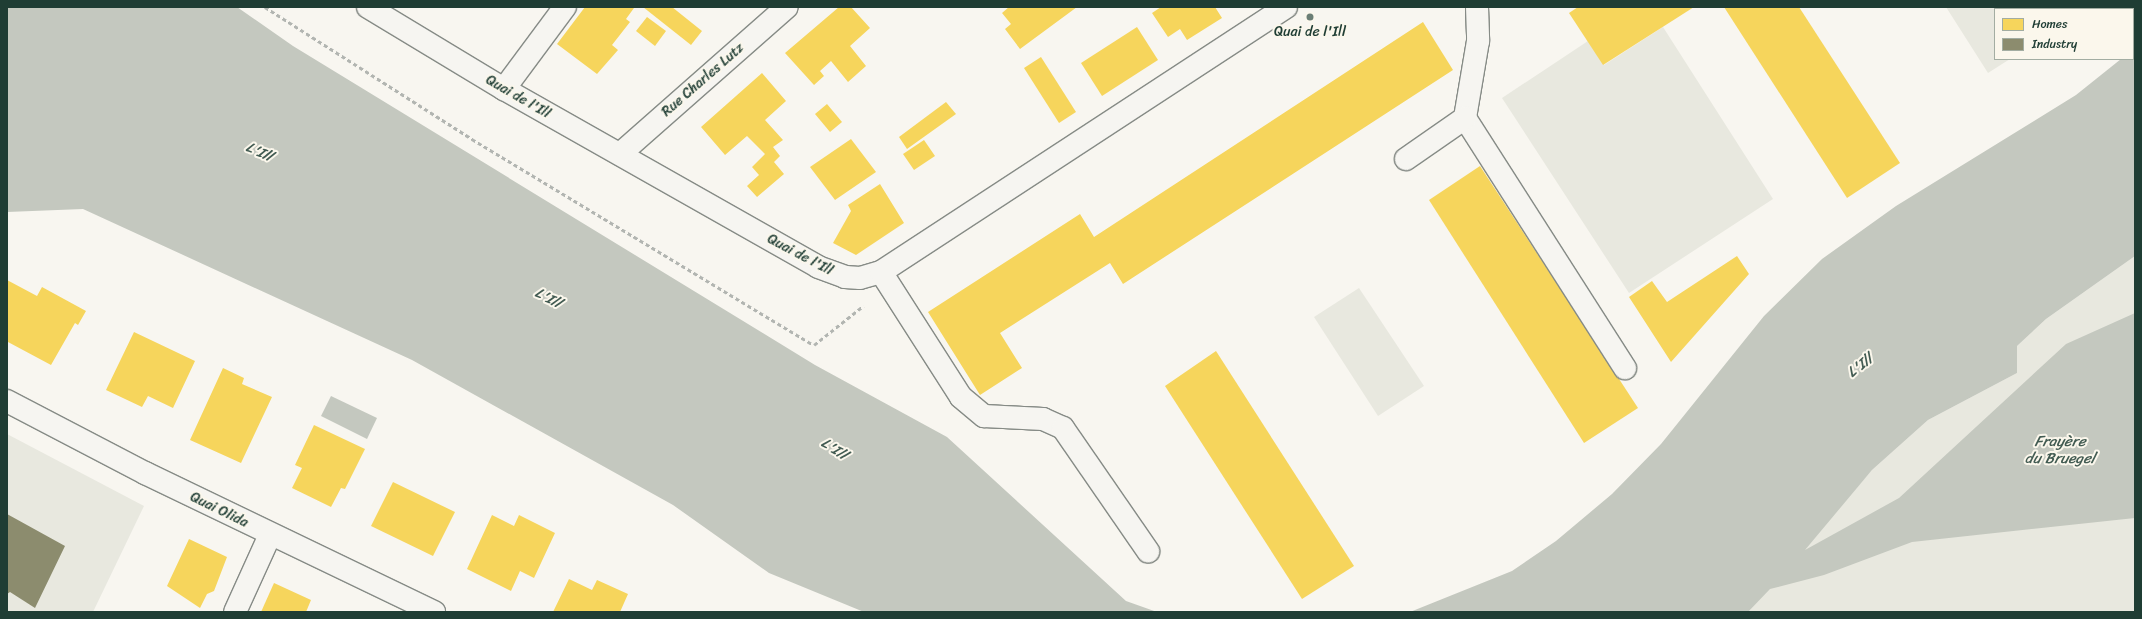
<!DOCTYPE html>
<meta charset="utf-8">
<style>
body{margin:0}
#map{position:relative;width:2142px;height:619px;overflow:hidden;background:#f8f6f0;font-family:Sriracha,sans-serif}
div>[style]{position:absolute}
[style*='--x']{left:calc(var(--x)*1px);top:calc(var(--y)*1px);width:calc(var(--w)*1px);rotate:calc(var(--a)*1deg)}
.built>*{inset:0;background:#e8e8df}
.water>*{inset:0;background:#c4c8bf}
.homes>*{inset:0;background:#f6d55c}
.industry>*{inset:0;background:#8c8c6e}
.path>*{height:2.5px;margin-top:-1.25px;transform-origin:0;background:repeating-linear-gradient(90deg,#b2b5b1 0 4px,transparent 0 7px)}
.roads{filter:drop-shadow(1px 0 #868b86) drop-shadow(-1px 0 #868b86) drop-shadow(0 1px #868b86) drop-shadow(0 -1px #868b86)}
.minor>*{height:22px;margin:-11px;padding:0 11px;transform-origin:11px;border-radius:11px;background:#f6f5f1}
.dots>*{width:11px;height:11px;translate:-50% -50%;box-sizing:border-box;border:2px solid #fbf7ec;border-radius:50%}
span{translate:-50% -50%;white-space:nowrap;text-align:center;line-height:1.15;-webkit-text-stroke:4px #fbf7ec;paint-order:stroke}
.poi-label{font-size:14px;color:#1f3d34}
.street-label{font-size:14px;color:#1f3d34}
.water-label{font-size:15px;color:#425b52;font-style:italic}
.frame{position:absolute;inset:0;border:8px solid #1f3d34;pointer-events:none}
.legend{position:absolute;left:1994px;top:8px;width:140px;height:52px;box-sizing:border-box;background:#fbf7ec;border:1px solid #a3ada2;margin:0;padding:5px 7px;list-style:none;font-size:12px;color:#1f3d34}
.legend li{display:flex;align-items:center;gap:8px;height:20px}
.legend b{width:20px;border:1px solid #a3ada2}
</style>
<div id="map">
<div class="built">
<i style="clip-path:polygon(1946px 7px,2092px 7px,1995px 9px,1995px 59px,2010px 59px,1988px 73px)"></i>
<i style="clip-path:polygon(1663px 27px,1773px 199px,1629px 293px,1502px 98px,1588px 41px,1604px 65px)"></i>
<i style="clip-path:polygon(2135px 256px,2135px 612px,1748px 612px,1872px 470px,1928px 420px,2017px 373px,2017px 346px,2046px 319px)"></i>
<i style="clip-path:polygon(1359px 288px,1424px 386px,1378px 416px,1314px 317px)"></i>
<i style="clip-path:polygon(7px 434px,144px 506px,93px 612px,7px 612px)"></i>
</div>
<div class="water">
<i style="clip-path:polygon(7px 7px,237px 7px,293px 46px,815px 365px,947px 437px,1126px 601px,1157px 612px,864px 612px,769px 573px,673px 505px,412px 360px,83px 209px,7px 212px)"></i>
<i style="clip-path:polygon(2135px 48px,2135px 256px,2046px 319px,2017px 346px,2017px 373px,1928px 420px,1872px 470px,1805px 550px,1899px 498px,2066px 344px,2135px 313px,2135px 518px,1912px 542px,1824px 575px,1770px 589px,1748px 612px,1410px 612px,1512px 571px,1556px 541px,1612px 494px,1661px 444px,1764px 316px,1822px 259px,1896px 206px,2076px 95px,2121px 59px,2133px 59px)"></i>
<i style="clip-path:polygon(331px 396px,377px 418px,367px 439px,321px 416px)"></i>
</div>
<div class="homes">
<i style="clip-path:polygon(585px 7px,634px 8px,626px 19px,630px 22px,612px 45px,618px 50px,597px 74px,557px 44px)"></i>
<i style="clip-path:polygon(643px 7px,672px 7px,702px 31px,691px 45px)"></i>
<i style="clip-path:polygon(839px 7px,851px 7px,870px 28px,850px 46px,866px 66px,848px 82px,831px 61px,820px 71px,824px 76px,814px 85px,785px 53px)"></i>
<i style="clip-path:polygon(1009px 7px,1077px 7px,1020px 49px,1005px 29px,1011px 24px,1002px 13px)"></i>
<i style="clip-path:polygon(1161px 7px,1215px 7px,1222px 18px,1187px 40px,1180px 29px,1168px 37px,1152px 13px)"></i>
<i style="clip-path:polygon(1578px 7px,1694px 7px,1603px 65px,1569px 13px)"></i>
<i style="clip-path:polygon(1724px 7px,1799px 7px,1900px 163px,1847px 198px)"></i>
<i style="clip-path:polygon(647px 17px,666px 31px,655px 46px,636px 31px)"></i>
<i style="clip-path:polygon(1423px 22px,1453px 70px,1123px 284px,1110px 263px,1000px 333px,1022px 368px,980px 395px,928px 312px,1080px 214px,1094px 237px)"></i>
<i style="clip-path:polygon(1137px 27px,1158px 60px,1102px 96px,1081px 63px)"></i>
<i style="clip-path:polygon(1041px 57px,1076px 112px,1059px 123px,1024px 68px)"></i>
<i style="clip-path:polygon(762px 73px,786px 101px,765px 120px,783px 140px,773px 147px,780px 156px,774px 162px,784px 174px,757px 197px,747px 186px,759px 175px,752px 167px,765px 154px,747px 136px,725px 155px,701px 127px)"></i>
<i style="clip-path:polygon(946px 102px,956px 114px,907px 149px,899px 137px)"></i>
<i style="clip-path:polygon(827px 104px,842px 122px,830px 132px,815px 114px)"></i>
<i style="clip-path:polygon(851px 139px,876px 172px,835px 200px,810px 167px)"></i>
<i style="clip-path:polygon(924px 140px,935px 156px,914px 170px,903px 154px)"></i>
<i style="clip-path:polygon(1480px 166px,1638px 408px,1584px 443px,1429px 200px)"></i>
<i style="clip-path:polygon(880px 184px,904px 223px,856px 255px,833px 243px,851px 211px,848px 205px)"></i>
<i style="clip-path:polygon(1737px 256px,1749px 274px,1671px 362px,1629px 297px,1652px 281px,1667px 302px)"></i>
<i style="clip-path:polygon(7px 280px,37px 296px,42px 287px,86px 311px,78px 325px,75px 323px,51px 365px,8px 342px)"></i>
<i style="clip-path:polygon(134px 332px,195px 361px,173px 408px,148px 396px,142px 407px,106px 390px)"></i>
<i style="clip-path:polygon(1216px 351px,1354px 566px,1302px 599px,1165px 386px)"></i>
<i style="clip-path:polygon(223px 368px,244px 378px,242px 384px,272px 397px,241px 463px,190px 440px)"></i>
<i style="clip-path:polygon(314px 425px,365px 449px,345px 489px,341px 488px,331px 507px,292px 488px,302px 468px,295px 465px)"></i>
<i style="clip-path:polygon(393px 482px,455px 512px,433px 556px,371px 526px)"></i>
<i style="clip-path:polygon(492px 515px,514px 526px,519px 515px,555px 533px,534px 578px,520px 571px,511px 591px,467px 569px)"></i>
<i style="clip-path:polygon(189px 539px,227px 557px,214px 591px,207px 594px,200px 608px,167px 586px)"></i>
<i style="clip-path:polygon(569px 579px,592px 590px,597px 580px,628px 594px,620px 612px,553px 612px)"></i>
<i style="clip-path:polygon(274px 583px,311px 600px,306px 612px,261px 612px)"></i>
</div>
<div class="industry">
<i style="clip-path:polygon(7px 514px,65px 546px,35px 608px,10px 592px,7px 594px)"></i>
</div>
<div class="path">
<i style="--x:265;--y:7;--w:246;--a:32.5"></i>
<i style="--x:472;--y:139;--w:399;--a:31.1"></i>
<i style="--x:814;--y:345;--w:63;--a:-38.5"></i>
</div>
<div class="roads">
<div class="minor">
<i style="--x:368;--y:7;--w:159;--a:31.1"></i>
<i style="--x:504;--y:89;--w:361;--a:29.5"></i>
<i style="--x:818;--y:267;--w:29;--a:20"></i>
<i style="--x:845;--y:277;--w:15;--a:4"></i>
<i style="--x:860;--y:278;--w:22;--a:-16"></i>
<i style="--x:881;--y:272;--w:484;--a:-33.2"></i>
<i style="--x:1477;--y:7;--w:34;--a:88"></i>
<i style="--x:1478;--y:41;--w:78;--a:99.6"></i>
<i style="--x:1465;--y:118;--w:297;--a:57.4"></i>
<i style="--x:504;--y:89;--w:102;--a:-53.4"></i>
<i style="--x:620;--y:154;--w:222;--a:-41.4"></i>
<i style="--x:1406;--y:159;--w:72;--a:-34.8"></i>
<i style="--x:881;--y:272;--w:148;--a:57.4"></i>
<i style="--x:961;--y:397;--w:30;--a:40"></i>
<i style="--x:984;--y:416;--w:59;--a:2.9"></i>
<i style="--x:1043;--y:419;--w:22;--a:24"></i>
<i style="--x:1063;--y:428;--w:150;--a:55.4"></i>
<i style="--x:7;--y:401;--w:156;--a:27.6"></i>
<i style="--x:145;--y:473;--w:321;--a:25.7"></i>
<i style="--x:235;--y:612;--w:85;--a:-65.6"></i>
</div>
</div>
<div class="dots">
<i style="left:1310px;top:17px;background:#6b7e76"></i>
</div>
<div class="poi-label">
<span style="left:1310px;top:32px">Quai de l'Ill</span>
</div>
<div class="street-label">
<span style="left:703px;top:80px;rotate:-41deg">Rue Charles Lutz</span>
<span style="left:518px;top:97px;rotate:30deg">Quai de l'Ill</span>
<span style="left:800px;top:255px;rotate:28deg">Quai de l'Ill</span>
<span style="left:219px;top:510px;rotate:26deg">Quai Olida</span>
</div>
<div class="water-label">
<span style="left:259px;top:152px;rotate:25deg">L'Ill</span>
<span style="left:548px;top:298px;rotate:28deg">L'Ill</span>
<span style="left:1860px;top:366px;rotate:-37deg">L'Ill</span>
<span style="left:2060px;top:450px">Frayère<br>du Bruegel</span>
<span style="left:834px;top:449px;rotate:34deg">L'Ill</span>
</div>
<div class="frame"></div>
<ul class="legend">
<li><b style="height:11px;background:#f6d55c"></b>Homes</li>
<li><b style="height:11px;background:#8c8c6e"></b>Industry</li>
</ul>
</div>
